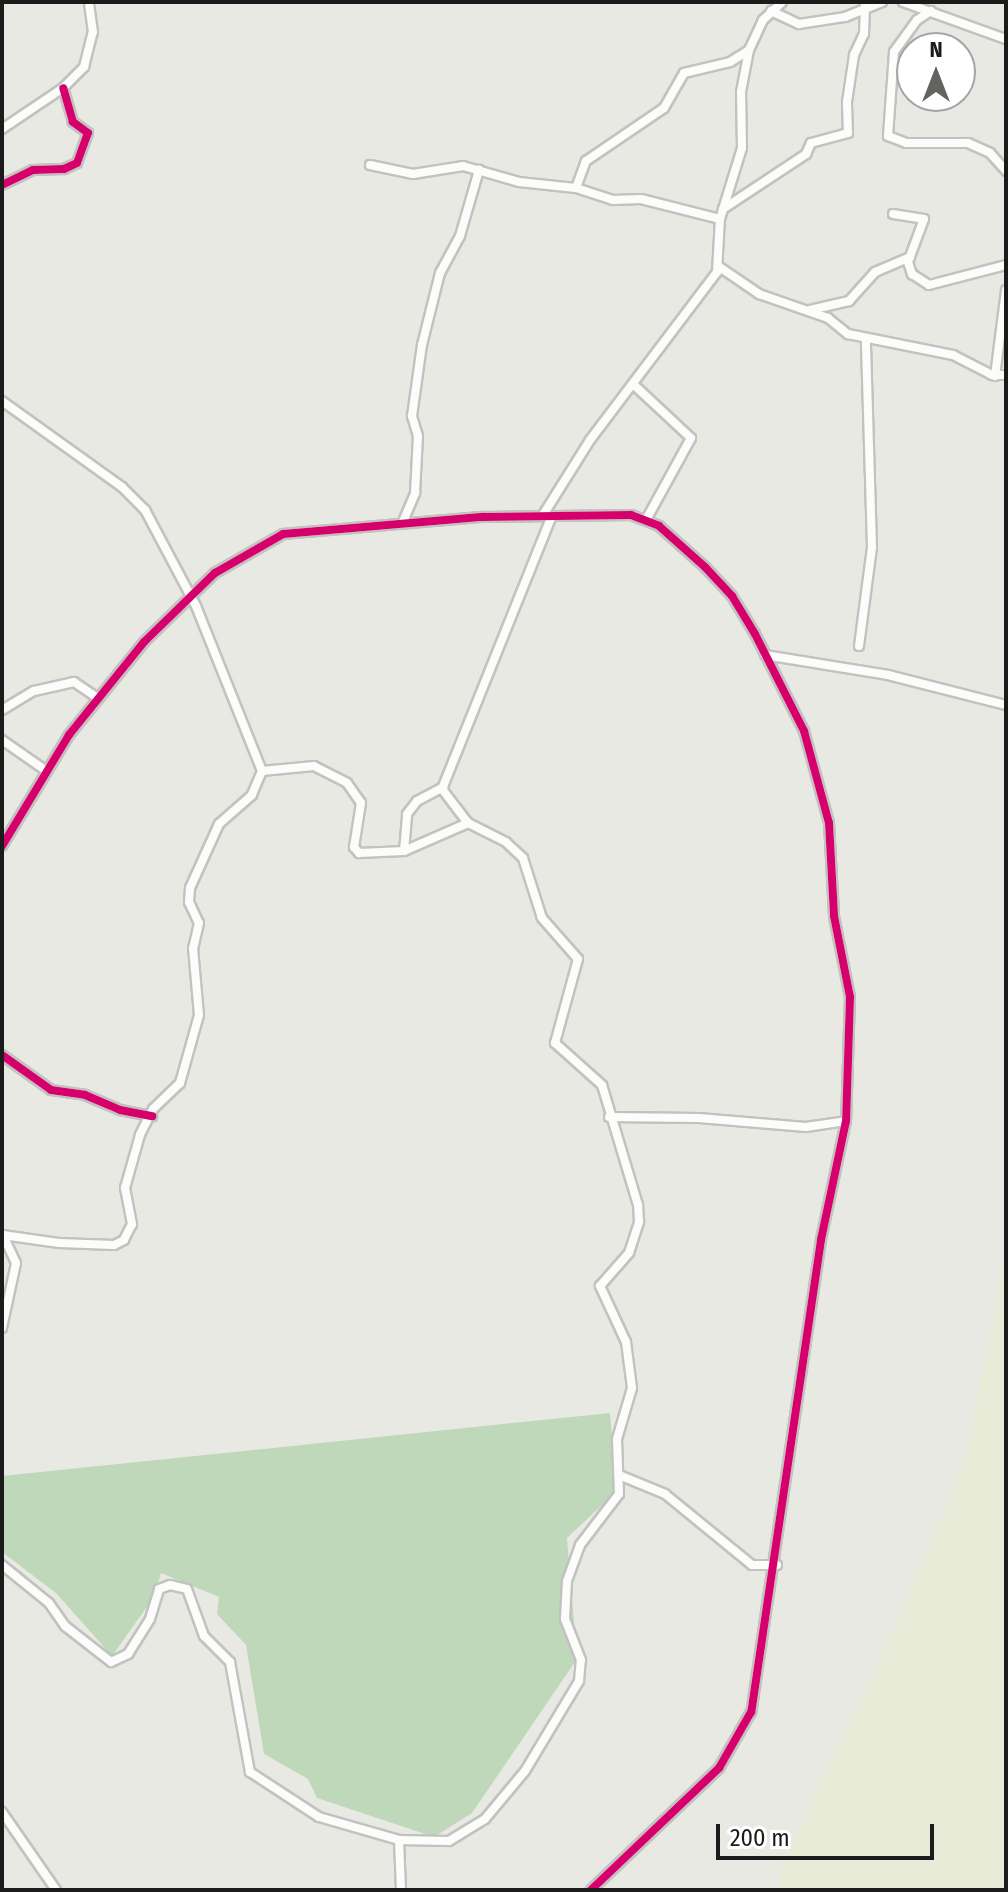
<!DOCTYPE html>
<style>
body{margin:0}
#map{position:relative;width:1008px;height:1892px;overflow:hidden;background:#e9e9e4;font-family:"Fira Sans Condensed",sans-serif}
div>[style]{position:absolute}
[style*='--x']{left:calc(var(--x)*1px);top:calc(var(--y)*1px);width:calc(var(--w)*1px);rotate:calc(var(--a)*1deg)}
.farmland>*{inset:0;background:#e6ead7}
.forest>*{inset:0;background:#bfd8ba}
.roads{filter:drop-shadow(2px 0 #c2c2c0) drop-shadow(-2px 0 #c2c2c0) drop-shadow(0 2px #c2c2c0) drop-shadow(0 -2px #c2c2c0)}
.minor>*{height:8px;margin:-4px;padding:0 4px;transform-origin:4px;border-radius:4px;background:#fcfcfb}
.cycleway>*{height:8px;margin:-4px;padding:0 4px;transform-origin:4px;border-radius:4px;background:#d6006c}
span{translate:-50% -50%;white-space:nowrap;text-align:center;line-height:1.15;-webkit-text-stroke:6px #fff;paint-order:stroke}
.frame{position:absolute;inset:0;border:4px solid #1b1b1b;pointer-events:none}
.north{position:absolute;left:896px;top:32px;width:80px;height:80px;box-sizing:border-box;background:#fff;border:2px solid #a4a4a4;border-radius:50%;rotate:0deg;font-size:22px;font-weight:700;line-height:32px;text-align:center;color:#1b1b1b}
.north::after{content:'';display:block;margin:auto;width:28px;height:36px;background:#636361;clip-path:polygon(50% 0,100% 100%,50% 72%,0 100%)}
.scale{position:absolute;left:716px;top:1824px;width:218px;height:36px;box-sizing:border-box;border:4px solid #1b1b1b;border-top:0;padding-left:10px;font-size:24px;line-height:28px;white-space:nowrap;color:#1b1b1b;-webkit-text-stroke:6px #fff;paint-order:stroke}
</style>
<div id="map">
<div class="farmland">
<i style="clip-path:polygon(1006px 1252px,1006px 1890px,779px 1890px,782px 1865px,894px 1629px,965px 1461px)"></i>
</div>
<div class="forest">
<i style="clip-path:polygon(610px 1413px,617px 1491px,567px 1538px,577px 1659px,472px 1813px,434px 1837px,317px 1798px,308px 1779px,264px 1754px,246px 1645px,217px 1614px,219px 1597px,161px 1573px,154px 1597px,112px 1656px,56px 1593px,2px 1552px,2px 1476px)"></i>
</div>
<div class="roads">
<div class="minor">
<i style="--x:903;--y:2;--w:109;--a:19.8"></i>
<i style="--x:771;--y:11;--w:31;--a:25"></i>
<i style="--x:799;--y:24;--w:47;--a:-8.7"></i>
<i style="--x:845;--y:17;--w:40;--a:-22"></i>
<i style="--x:931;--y:11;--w:17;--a:147"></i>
<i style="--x:917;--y:20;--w:39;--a:126"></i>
<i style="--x:894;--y:52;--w:84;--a:94.1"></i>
<i style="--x:888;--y:136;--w:19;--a:21"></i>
<i style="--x:906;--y:143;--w:62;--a:0"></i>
<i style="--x:968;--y:143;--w:24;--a:24"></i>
<i style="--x:990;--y:153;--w:24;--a:48"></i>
<i style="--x:2;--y:129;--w:73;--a:-33.9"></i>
<i style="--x:63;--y:88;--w:30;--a:-45"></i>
<i style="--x:84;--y:67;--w:36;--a:-76"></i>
<i style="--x:93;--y:32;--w:30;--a:-98"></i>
<i style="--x:370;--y:165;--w:44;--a:11.8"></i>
<i style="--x:413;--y:174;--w:51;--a:-9.1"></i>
<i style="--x:463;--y:166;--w:58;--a:15.9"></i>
<i style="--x:519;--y:182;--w:57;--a:6"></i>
<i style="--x:576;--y:188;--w:39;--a:18"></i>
<i style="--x:613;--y:200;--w:28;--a:-2"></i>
<i style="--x:641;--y:199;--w:81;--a:14.2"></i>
<i style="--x:2;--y:185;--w:34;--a:-26"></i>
<i style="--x:33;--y:170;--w:31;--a:-2"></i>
<i style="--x:64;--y:169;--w:14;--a:-25"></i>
<i style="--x:77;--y:163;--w:32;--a:-70"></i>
<i style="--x:88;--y:133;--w:19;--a:-144"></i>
<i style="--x:73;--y:122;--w:35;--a:-106"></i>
<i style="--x:576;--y:188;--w:29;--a:-70"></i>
<i style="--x:586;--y:161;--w:94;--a:-34.2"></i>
<i style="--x:664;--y:108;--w:40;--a:-60.3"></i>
<i style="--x:684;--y:73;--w:47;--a:-13.4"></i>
<i style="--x:730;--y:62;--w:22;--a:-32"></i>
<i style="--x:723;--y:209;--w:100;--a:-33.5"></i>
<i style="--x:806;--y:154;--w:12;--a:-66"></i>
<i style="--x:811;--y:143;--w:38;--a:-15"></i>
<i style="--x:848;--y:133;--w:31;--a:-92"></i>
<i style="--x:847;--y:102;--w:48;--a:-81.5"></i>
<i style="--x:854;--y:55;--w:23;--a:-65"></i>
<i style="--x:864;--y:34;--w:32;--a:-88"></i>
<i style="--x:893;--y:214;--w:31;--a:9"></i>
<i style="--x:924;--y:219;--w:46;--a:110.4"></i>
<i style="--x:908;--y:262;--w:13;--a:72"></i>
<i style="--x:912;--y:274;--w:20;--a:33"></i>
<i style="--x:929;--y:285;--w:80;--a:-14.6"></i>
<i style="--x:718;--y:266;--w:50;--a:34.3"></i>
<i style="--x:759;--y:294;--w:73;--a:19.2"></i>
<i style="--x:828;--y:318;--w:26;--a:39"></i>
<i style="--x:848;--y:334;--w:107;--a:11.3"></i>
<i style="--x:953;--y:355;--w:44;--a:27.1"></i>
<i style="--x:992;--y:375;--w:14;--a:0"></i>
<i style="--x:810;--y:310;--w:40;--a:-13"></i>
<i style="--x:849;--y:301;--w:39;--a:-48"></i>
<i style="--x:875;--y:272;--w:38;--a:-23"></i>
<i style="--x:995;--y:376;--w:87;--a:-82.7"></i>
<i style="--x:633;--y:384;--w:79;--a:43"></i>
<i style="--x:691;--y:438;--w:91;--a:118.8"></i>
<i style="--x:2;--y:401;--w:148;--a:35.6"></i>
<i style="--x:122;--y:487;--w:33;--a:45"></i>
<i style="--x:145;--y:510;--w:109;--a:62"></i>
<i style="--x:196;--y:606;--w:178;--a:68.2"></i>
<i style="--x:262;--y:771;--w:26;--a:113"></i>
<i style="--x:252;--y:795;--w:44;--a:138.7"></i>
<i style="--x:219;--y:824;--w:70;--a:114.4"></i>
<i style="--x:190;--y:888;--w:14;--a:94"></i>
<i style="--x:189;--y:902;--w:23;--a:65"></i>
<i style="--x:199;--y:923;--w:26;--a:103"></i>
<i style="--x:193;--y:948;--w:67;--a:84.9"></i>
<i style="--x:199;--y:1015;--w:71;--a:105.6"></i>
<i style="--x:180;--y:1083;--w:37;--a:136"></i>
<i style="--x:153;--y:1109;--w:29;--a:117"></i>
<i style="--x:140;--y:1135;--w:55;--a:105.8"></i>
<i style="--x:125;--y:1188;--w:37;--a:79"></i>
<i style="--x:132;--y:1224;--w:18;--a:117"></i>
<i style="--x:124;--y:1240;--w:11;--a:153"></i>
<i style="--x:114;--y:1245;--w:55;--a:-177.9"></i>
<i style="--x:59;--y:1243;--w:57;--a:-171.9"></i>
<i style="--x:543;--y:515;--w:89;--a:-57.9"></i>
<i style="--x:590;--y:440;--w:211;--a:-52.9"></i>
<i style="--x:717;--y:272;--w:53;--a:-86.8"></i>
<i style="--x:720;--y:219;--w:74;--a:-72.8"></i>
<i style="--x:742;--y:148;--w:56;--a:-91"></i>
<i style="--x:741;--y:92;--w:43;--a:-79.2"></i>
<i style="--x:749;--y:50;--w:33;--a:-65"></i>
<i style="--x:763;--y:20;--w:26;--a:-43"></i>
<i style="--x:402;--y:524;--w:34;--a:-67"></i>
<i style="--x:415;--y:493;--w:57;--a:-87"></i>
<i style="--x:418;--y:436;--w:21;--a:-107"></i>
<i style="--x:412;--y:416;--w:72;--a:-82"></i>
<i style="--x:422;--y:345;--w:74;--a:-76"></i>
<i style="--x:440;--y:273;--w:42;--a:-61.6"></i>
<i style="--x:460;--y:236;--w:69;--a:-73.9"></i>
<i style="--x:859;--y:646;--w:100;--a:-82.5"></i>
<i style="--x:872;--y:547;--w:207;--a:-91.7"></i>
<i style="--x:765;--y:655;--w:125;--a:9.2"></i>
<i style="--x:888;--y:675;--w:122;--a:14.3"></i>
<i style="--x:2;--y:710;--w:37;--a:-31"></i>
<i style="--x:34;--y:691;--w:41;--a:-12.7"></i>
<i style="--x:74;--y:682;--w:29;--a:34"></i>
<i style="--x:2;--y:740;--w:52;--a:34.9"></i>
<i style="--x:262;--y:771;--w:52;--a:-5.5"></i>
<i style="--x:314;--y:766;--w:37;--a:27"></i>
<i style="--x:347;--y:783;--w:24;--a:55"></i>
<i style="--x:361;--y:803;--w:45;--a:99"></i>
<i style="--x:354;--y:847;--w:8;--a:50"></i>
<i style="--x:359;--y:853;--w:45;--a:-2.5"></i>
<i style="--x:404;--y:851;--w:70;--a:-23.6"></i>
<i style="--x:2;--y:846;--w:130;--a:-58.9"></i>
<i style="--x:69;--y:735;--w:119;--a:-51.1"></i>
<i style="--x:144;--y:642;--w:99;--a:-44.2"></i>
<i style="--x:215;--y:573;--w:78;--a:-29.8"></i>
<i style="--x:283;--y:534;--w:201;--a:-4.9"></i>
<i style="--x:483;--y:517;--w:148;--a:-0.8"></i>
<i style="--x:631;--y:515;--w:30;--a:21"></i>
<i style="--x:659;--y:526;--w:62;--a:41.7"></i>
<i style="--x:705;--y:567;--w:40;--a:47"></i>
<i style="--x:732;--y:596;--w:44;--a:58.8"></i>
<i style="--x:755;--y:634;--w:109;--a:63.2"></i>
<i style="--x:804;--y:731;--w:95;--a:74.8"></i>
<i style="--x:829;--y:823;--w:93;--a:86.9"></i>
<i style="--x:834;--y:916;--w:83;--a:78.8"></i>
<i style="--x:850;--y:997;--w:124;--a:91.8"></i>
<i style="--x:846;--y:1121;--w:122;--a:101.9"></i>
<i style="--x:821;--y:1240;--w:477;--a:98.4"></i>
<i style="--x:751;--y:1712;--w:64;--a:119.7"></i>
<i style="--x:719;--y:1768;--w:177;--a:136.4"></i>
<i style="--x:404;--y:851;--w:37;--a:-85"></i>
<i style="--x:407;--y:814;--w:16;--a:-52"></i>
<i style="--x:417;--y:801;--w:30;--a:-28"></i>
<i style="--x:2;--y:1055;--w:60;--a:35.5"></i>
<i style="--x:51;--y:1090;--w:34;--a:8"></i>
<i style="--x:85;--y:1095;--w:38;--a:23"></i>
<i style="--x:120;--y:1110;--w:33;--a:11"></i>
<i style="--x:609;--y:1117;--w:90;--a:0.6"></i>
<i style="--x:699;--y:1118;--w:107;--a:4.8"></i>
<i style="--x:806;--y:1127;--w:40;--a:-8.5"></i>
<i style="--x:2;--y:1328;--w:66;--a:-77.8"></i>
<i style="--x:16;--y:1263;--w:31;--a:-115"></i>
<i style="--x:619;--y:1475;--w:50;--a:22.4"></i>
<i style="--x:665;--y:1494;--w:112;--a:39.2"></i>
<i style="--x:752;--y:1565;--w:25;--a:0"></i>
<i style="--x:2;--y:1565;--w:60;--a:39"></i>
<i style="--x:49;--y:1603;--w:28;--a:55"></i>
<i style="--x:65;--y:1626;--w:58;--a:38"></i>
<i style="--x:111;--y:1662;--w:19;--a:-25"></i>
<i style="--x:128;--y:1654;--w:41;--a:-57.8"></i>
<i style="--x:150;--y:1619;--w:31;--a:-73"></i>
<i style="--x:159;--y:1589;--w:12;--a:-20"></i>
<i style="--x:170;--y:1585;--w:17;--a:13"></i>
<i style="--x:187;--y:1589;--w:50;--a:70.1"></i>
<i style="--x:204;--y:1636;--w:37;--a:45"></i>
<i style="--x:230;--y:1662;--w:112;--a:79.7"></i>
<i style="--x:250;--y:1772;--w:82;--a:33.1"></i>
<i style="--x:319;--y:1817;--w:83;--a:16"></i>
<i style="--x:399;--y:1840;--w:50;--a:87.7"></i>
<i style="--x:2;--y:1812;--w:95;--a:55.3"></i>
<i style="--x:399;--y:1840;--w:50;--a:1.1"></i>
<i style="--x:449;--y:1841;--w:42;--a:-31.4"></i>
<i style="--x:485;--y:1819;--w:62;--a:-50.2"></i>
<i style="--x:525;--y:1771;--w:105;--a:-59"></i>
<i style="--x:579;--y:1681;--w:21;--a:-85"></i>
<i style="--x:581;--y:1660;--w:44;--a:-111.3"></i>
<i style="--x:565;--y:1619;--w:38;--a:-87"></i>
<i style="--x:567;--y:1581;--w:38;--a:-70"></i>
<i style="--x:580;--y:1545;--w:64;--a:-52.6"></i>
<i style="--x:619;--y:1494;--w:55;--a:-92.1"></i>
<i style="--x:617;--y:1439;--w:53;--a:-73.6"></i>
<i style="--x:632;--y:1388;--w:46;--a:-97.4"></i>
<i style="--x:626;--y:1342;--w:62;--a:-114.9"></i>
<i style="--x:600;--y:1286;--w:44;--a:-48.7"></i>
<i style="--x:629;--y:1253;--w:33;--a:-72"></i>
<i style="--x:639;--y:1222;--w:17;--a:-93"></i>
<i style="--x:638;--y:1205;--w:125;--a:-106.7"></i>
<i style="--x:602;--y:1085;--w:63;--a:-138.2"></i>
<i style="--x:555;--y:1043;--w:87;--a:-74.7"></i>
<i style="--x:578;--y:959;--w:55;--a:-131.3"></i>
<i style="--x:542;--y:918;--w:63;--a:-107.6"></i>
<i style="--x:523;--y:858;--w:23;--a:-137"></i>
<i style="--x:506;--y:842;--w:42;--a:-153.4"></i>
<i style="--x:468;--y:823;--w:43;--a:-127.4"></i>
<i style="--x:442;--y:789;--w:294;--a:-68.1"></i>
</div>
</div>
<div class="cycleway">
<i style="--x:2;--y:185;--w:34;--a:-26"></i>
<i style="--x:33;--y:170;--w:31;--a:-2"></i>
<i style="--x:64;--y:169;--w:14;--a:-25"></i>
<i style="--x:77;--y:163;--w:32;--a:-70"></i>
<i style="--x:88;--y:133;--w:19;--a:-144"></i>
<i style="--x:73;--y:122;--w:35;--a:-106"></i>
<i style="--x:2;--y:846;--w:130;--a:-58.9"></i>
<i style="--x:69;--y:735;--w:119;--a:-51.1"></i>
<i style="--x:144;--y:642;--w:99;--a:-44.2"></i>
<i style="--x:215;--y:573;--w:78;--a:-29.8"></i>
<i style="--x:283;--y:534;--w:201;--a:-4.9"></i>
<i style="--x:483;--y:517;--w:148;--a:-0.8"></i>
<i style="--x:631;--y:515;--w:30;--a:21"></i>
<i style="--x:659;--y:526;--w:62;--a:41.7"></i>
<i style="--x:705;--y:567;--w:40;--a:47"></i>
<i style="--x:732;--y:596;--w:44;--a:58.8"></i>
<i style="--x:755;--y:634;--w:109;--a:63.2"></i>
<i style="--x:804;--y:731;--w:95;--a:74.8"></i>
<i style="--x:829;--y:823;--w:93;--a:86.9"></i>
<i style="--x:834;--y:916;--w:83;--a:78.8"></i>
<i style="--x:850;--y:997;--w:124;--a:91.8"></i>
<i style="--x:846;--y:1121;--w:122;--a:101.9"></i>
<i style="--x:821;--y:1240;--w:477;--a:98.4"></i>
<i style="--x:751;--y:1712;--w:64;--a:119.7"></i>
<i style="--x:719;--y:1768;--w:177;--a:136.4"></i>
<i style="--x:2;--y:1055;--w:60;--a:35.5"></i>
<i style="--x:51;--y:1090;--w:34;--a:8"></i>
<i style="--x:85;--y:1095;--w:38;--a:23"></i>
<i style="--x:120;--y:1110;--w:33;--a:11"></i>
</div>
<div class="frame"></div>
<div class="north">N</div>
<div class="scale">200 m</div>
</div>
